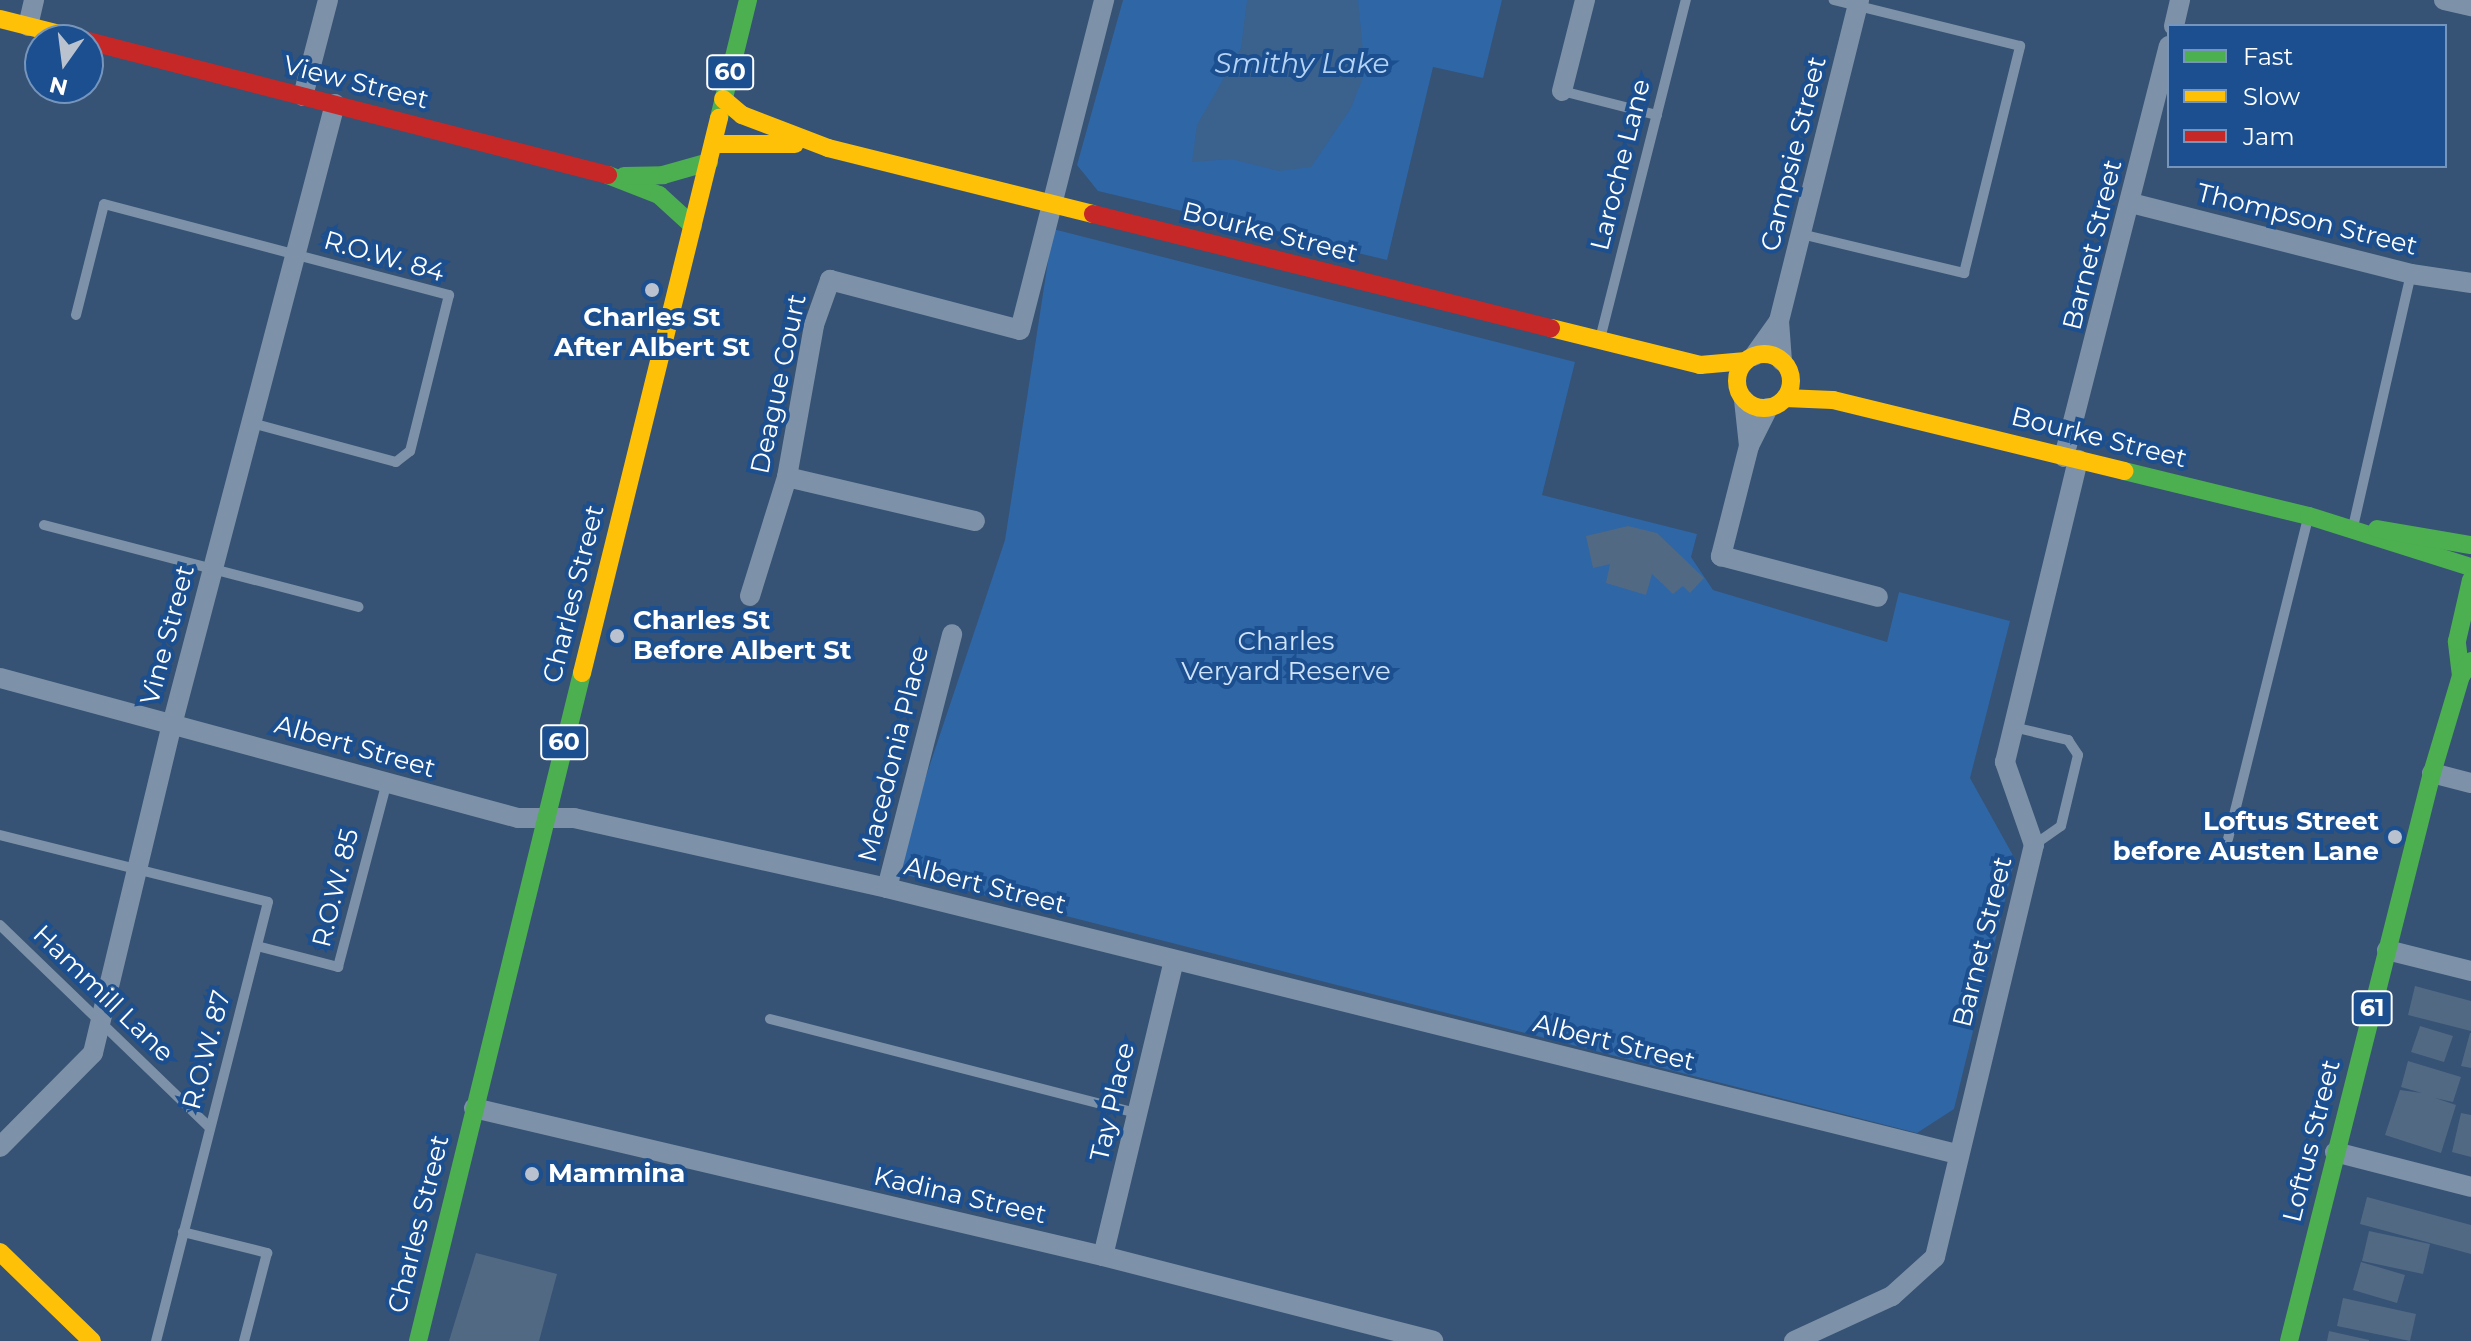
<!DOCTYPE html>
<style>
body{margin:0}
#map{position:relative;width:2471px;height:1341px;overflow:hidden;background:#365274;font-family:Montserrat,sans-serif}
div>[style]{position:absolute}
[style*='--x']{left:calc(var(--x)*1px);top:calc(var(--y)*1px);width:calc(var(--w)*1px);rotate:calc(var(--a)*1deg)}
.green>*{inset:0;background:#2f66a5}
.water>*{inset:0;background:#3b618d}
.building>*{inset:0;background:#526984}
.lane>*{height:10px;margin:-5px;padding:0 5px;transform-origin:5px;border-radius:5px;background:#7d92a8}
.street>*{height:20px;margin:-10px;padding:0 10px;transform-origin:10px;border-radius:10px;background:#7d92a8}
.fast>*{height:18px;margin:-9px;padding:0 9px;transform-origin:9px;border-radius:9px;background:#4caf50}
.slow>*{height:18px;margin:-9px;padding:0 9px;transform-origin:9px;border-radius:9px;background:#ffc107}
.slow>.ring{margin:-9px;padding:0;box-sizing:content-box;background:none;border:18px solid #ffc107;border-radius:50%}
.jam>*{height:18px;margin:-9px;padding:0 9px;transform-origin:9px;border-radius:9px;background:#c62828}
.dots>*{width:22px;height:22px;translate:-50% -50%;box-sizing:border-box;border:4px solid #1b4f8f;border-radius:50%}
span{translate:-50% -50%;white-space:nowrap;text-align:center;line-height:1.15;-webkit-text-stroke:8px #1b4f8f;paint-order:stroke}
.shield-label span{padding:2px 6px;background:#1b4f8f;border:2px solid;border-radius:6px;-webkit-text-stroke-width:0}
.shield-label{font-size:24px;color:#fff;font-weight:700}
.street-label{font-size:26px;color:#fff}
.poi-label{font-size:26px;color:#fff;font-weight:700}
.left{translate:0 -50%;text-align:left}
.right{translate:-100% -50%;text-align:right}
.park-label{font-size:26px;color:#cfe3fa}
.water-label{font-size:28px;color:#b5d3f5;font-style:italic}
.legend{position:absolute;left:2167px;top:24px;width:280px;height:144px;box-sizing:border-box;background:#1b4f8f;border:2px solid #7695bc;margin:0;padding:10px 14px;list-style:none;font-size:24px;color:#fff}
.legend li{display:flex;align-items:center;gap:16px;height:40px}
.legend b{width:40px;border:2px solid #7695bc}
.north{position:absolute;left:24px;top:24px;width:80px;height:80px;box-sizing:border-box;background:#1b4f8f;border:2px solid #7695bc;border-radius:50%;rotate:194deg;font-size:22px;font-weight:700;line-height:32px;text-align:center;color:#fff}
.north::after{content:'';display:block;margin:auto;width:28px;height:36px;background:#b9c2ce;clip-path:polygon(50% 0,100% 100%,50% 72%,0 100%)}
</style>
<div id="map">
<div class="green">
<i style="clip-path:polygon(1123px 0,1502px 0,1483px 78px,1433px 67px,1387px 260px,1098px 191px,1077px 165px)"></i>
<i style="clip-path:polygon(1053px 229px,1575px 362px,1542px 495px,1697px 534px,1691px 557px,1713px 590px,1887px 642px,1899px 592px,2010px 621px,1970px 778px,2015px 859px,1954px 1109px,1917px 1133px,894px 872px,1005px 540px)"></i>
</div>
<div class="water">
<i style="clip-path:polygon(1247px 0,1358px 0,1365px 72px,1351px 108px,1311px 167px,1279px 171px,1231px 159px,1192px 162px,1197px 125px,1241px 48px)"></i>
</div>
<div class="building">
<i style="clip-path:polygon(1628px 526px,1657px 533px,1704px 578px,1690px 593px,1683px 586px,1673px 594px,1652px 574px,1646px 595px,1606px 583px,1610px 564px,1593px 568px,1586px 536px)"></i>
<i style="clip-path:polygon(2415px 986px,2471px 1001px,2471px 1031px,2408px 1015px)"></i>
<i style="clip-path:polygon(2420px 1026px,2453px 1036px,2444px 1062px,2411px 1052px)"></i>
<i style="clip-path:polygon(2470px 1033px,2471px 1033px,2471px 1068px,2461px 1066px)"></i>
<i style="clip-path:polygon(2408px 1061px,2461px 1077px,2453px 1102px,2435px 1098px,2456px 1105px,2441px 1153px,2385px 1135px,2400px 1090px,2422px 1093px,2401px 1087px)"></i>
<i style="clip-path:polygon(2461px 1113px,2471px 1115px,2471px 1157px,2452px 1152px)"></i>
<i style="clip-path:polygon(2367px 1197px,2471px 1225px,2471px 1254px,2360px 1224px)"></i>
<i style="clip-path:polygon(2369px 1231px,2430px 1244px,2423px 1274px,2362px 1261px)"></i>
<i style="clip-path:polygon(476px 1253px,557px 1274px,539px 1341px,449px 1341px)"></i>
<i style="clip-path:polygon(2361px 1262px,2405px 1275px,2397px 1303px,2353px 1290px)"></i>
<i style="clip-path:polygon(2343px 1298px,2416px 1314px,2410px 1341px,2337px 1326px)"></i>
<i style="clip-path:polygon(2329px 1331px,2369px 1340px,2369px 1341px,2327px 1341px)"></i>
</div>
<div class="lane">
<i style="--x:1562;--y:91;--w:98;--a:14.2"></i>
<i style="--x:1801;--y:234;--w:168;--a:13.5"></i>
<i style="--x:1964;--y:273;--w:234;--a:-76.1"></i>
<i style="--x:2020;--y:46;--w:192;--a:-166.1"></i>
<i style="--x:76;--y:315;--w:114;--a:-75.8"></i>
<i style="--x:104;--y:204;--w:357;--a:14.8"></i>
<i style="--x:449;--y:295;--w:161;--a:104"></i>
<i style="--x:410;--y:451;--w:18;--a:142"></i>
<i style="--x:396;--y:462;--w:150;--a:-164.9"></i>
<i style="--x:1600;--y:339;--w:350;--a:-75.8"></i>
<i style="--x:44;--y:525;--w:325;--a:14.6"></i>
<i style="--x:2353;--y:527;--w:260;--a:-77.1"></i>
<i style="--x:2013;--y:727;--w:57;--a:13.3"></i>
<i style="--x:2068;--y:740;--w:18;--a:56"></i>
<i style="--x:2078;--y:755;--w:73;--a:103.5"></i>
<i style="--x:2061;--y:826;--w:33;--a:145"></i>
<i style="--x:0;--y:835;--w:276;--a:14"></i>
<i style="--x:268;--y:902;--w:453;--a:104.3"></i>
<i style="--x:2228;--y:839;--w:331;--a:-76"></i>
<i style="--x:0;--y:925;--w:292;--a:44"></i>
<i style="--x:257;--y:946;--w:84;--a:14.5"></i>
<i style="--x:338;--y:967;--w:188;--a:-75.2"></i>
<i style="--x:770;--y:1019;--w:379;--a:14.4"></i>
<i style="--x:183;--y:1232;--w:87;--a:14"></i>
<i style="--x:267;--y:1253;--w:91;--a:104.6"></i>
</div>
<div class="street">
<i style="--x:2444;--y:0;--w:28;--a:13"></i>
<i style="--x:28;--y:26;--w:27;--a:-77"></i>
<i style="--x:2174;--y:26;--w:27;--a:-77"></i>
<i style="--x:1562;--y:91;--w:94;--a:-75.8"></i>
<i style="--x:303;--y:96;--w:99;--a:-75.4"></i>
<i style="--x:2131;--y:203;--w:289;--a:14.2"></i>
<i style="--x:2411;--y:274;--w:61;--a:8.5"></i>
<i style="--x:1754;--y:356;--w:43;--a:-54.5"></i>
<i style="--x:1782;--y:361;--w:40;--a:-94.3"></i>
<i style="--x:1779;--y:321;--w:331;--a:-76"></i>
<i style="--x:1744;--y:400;--w:46;--a:83.8"></i>
<i style="--x:1768;--y:408;--w:42;--a:116.6"></i>
<i style="--x:1749;--y:446;--w:114;--a:104.3"></i>
<i style="--x:1721;--y:556;--w:162;--a:14.6"></i>
<i style="--x:2064;--y:457;--w:424;--a:-75.7"></i>
<i style="--x:787;--y:477;--w:193;--a:13.2"></i>
<i style="--x:750;--y:596;--w:125;--a:-72.7"></i>
<i style="--x:787;--y:477;--w:154;--a:-79.9"></i>
<i style="--x:814;--y:325;--w:48;--a:-70.4"></i>
<i style="--x:830;--y:280;--w:196;--a:14.7"></i>
<i style="--x:1020;--y:330;--w:341;--a:-75.7"></i>
<i style="--x:0;--y:678;--w:537;--a:15.12"></i>
<i style="--x:518;--y:818;--w:56;--a:0"></i>
<i style="--x:574;--y:818;--w:321;--a:12.6"></i>
<i style="--x:887;--y:888;--w:1103;--a:13.96"></i>
<i style="--x:2432;--y:773;--w:40;--a:14.4"></i>
<i style="--x:887;--y:888;--w:262;--a:-75.6"></i>
<i style="--x:2387;--y:950;--w:87;--a:14"></i>
<i style="--x:474;--y:1108;--w:646;--a:13.24"></i>
<i style="--x:1103;--y:1256;--w:341;--a:14.4"></i>
<i style="--x:0;--y:1147;--w:132;--a:-45.3"></i>
<i style="--x:93;--y:1053;--w:342;--a:-76.5"></i>
<i style="--x:173;--y:721;--w:638;--a:-75.29"></i>
<i style="--x:2335;--y:1152;--w:140;--a:14.4"></i>
<i style="--x:1103;--y:1256;--w:304;--a:-76.5"></i>
<i style="--x:1794;--y:1341;--w:108;--a:-24.7"></i>
<i style="--x:1892;--y:1296;--w:58;--a:-42.2"></i>
<i style="--x:1935;--y:1257;--w:424;--a:-76.5"></i>
<i style="--x:2034;--y:845;--w:88;--a:-109.3"></i>
<i style="--x:2005;--y:762;--w:311;--a:-76.4"></i>
</div>
<div class="fast">
<i style="--x:719;--y:118;--w:122;--a:-76.2"></i>
<i style="--x:608;--y:175;--w:55;--a:21.4"></i>
<i style="--x:659;--y:195;--w:46;--a:42.4"></i>
<i style="--x:624;--y:176;--w:39;--a:-1"></i>
<i style="--x:663;--y:175;--w:48;--a:-15.8"></i>
<i style="--x:2124;--y:471;--w:190;--a:13.7"></i>
<i style="--x:2309;--y:516;--w:170;--a:17.5"></i>
<i style="--x:2377;--y:529;--w:95;--a:9.7"></i>
<i style="--x:2461;--y:676;--w:35;--a:-97"></i>
<i style="--x:2457;--y:641;--w:63;--a:-77.1"></i>
<i style="--x:418;--y:1341;--w:688;--a:-76.21"></i>
<i style="--x:2289;--y:1341;--w:586;--a:-75.87"></i>
<i style="--x:2432;--y:773;--w:101;--a:-73.4"></i>
<i style="--x:2461;--y:676;--w:18;--a:-56"></i>
</div>
<div class="slow">
<i style="--x:0;--y:19;--w:86;--a:14.2"></i>
<i style="--x:723;--y:99;--w:25;--a:40"></i>
<i style="--x:742;--y:115;--w:92;--a:21"></i>
<i style="--x:828;--y:148;--w:273;--a:14"></i>
<i style="--x:713;--y:144;--w:82;--a:0"></i>
<i style="--x:1551;--y:328;--w:154;--a:13.9"></i>
<i style="--x:1700;--y:365;--w:46;--a:-5"></i>
<i class="ring" style="left:1737px;top:354px;width:36px;height:36px"></i>
<i style="--x:1785;--y:398;--w:48;--a:2.4"></i>
<i style="--x:1833;--y:400;--w:300;--a:13.7"></i>
<i style="--x:582;--y:673;--w:572;--a:-76.13"></i>
<i style="--x:0;--y:1252;--w:128;--a:44.1"></i>
</div>
<div class="jam">
<i style="--x:88;--y:41;--w:537;--a:14.45"></i>
<i style="--x:1093;--y:214;--w:472;--a:14"></i>
</div>
<div class="dots">
<i style="left:652px;top:290px;background:#b9c2ce"></i>
<i style="left:617px;top:636px;background:#b9c2ce"></i>
<i style="left:2395px;top:837px;background:#b9c2ce"></i>
<i style="left:532px;top:1174px;background:#b9c2ce"></i>
</div>
<div class="shield-label">
<span style="left:730px;top:72px">60</span>
<span style="left:564px;top:742px">60</span>
<span style="left:2372px;top:1008px">61</span>
</div>
<div class="street-label">
<span style="left:356px;top:83px;rotate:14deg">View Street</span>
<span style="left:1794px;top:154px;rotate:-76deg">Campsie Street</span>
<span style="left:1621px;top:165px;rotate:-76deg">Laroche Lane</span>
<span style="left:2307px;top:220px;rotate:14deg">Thompson Street</span>
<span style="left:1270px;top:233px;rotate:14deg">Bourke Street</span>
<span style="left:2093px;top:245px;rotate:-76deg">Barnet Street</span>
<span style="left:384px;top:257px;rotate:16deg">R.O.W. 84</span>
<span style="left:779px;top:384px;rotate:-78deg">Deague Court</span>
<span style="left:2099px;top:438px;rotate:14deg">Bourke Street</span>
<span style="left:574px;top:594px;rotate:-76deg">Charles Street</span>
<span style="left:168px;top:635px;rotate:-75deg">Vine Street</span>
<span style="left:355px;top:747px;rotate:16deg">Albert Street</span>
<span style="left:894px;top:754px;rotate:-76deg">Macedonia Place</span>
<span style="left:985px;top:886px;rotate:14deg">Albert Street</span>
<span style="left:336px;top:888px;rotate:-76deg">R.O.W. 85</span>
<span style="left:1983px;top:942px;rotate:-76deg">Barnet Street</span>
<span style="left:103px;top:994px;rotate:44deg">Hammill Lane</span>
<span style="left:1614px;top:1043px;rotate:14deg">Albert Street</span>
<span style="left:207px;top:1050px;rotate:-75deg">R.O.W. 87</span>
<span style="left:1113px;top:1102px;rotate:-77deg">Tay Place</span>
<span style="left:2312px;top:1141px;rotate:-76deg">Loftus Street</span>
<span style="left:960px;top:1196px;rotate:13deg">Kadina Street</span>
<span style="left:419px;top:1224px;rotate:-76deg">Charles Street</span>
</div>
<div class="poi-label">
<span style="left:652px;top:333px">Charles St<br>After Albert St</span>
<span class="left" style="left:633px;top:636px">Charles St<br>Before Albert St</span>
<span class="right" style="left:2379px;top:837px">Loftus Street<br>before Austen Lane</span>
<span class="left" style="left:548px;top:1174px">Mammina</span>
</div>
<div class="park-label">
<span style="left:1286px;top:657px">Charles<br>Veryard Reserve</span>
</div>
<div class="water-label">
<span style="left:1302px;top:63px">Smithy Lake</span>
</div>
<ul class="legend">
<li><b style="height:10px;background:#4caf50"></b>Fast</li>
<li><b style="height:10px;background:#ffc107"></b>Slow</li>
<li><b style="height:10px;background:#c62828"></b>Jam</li>
</ul>
<div class="north">N</div>
</div>
